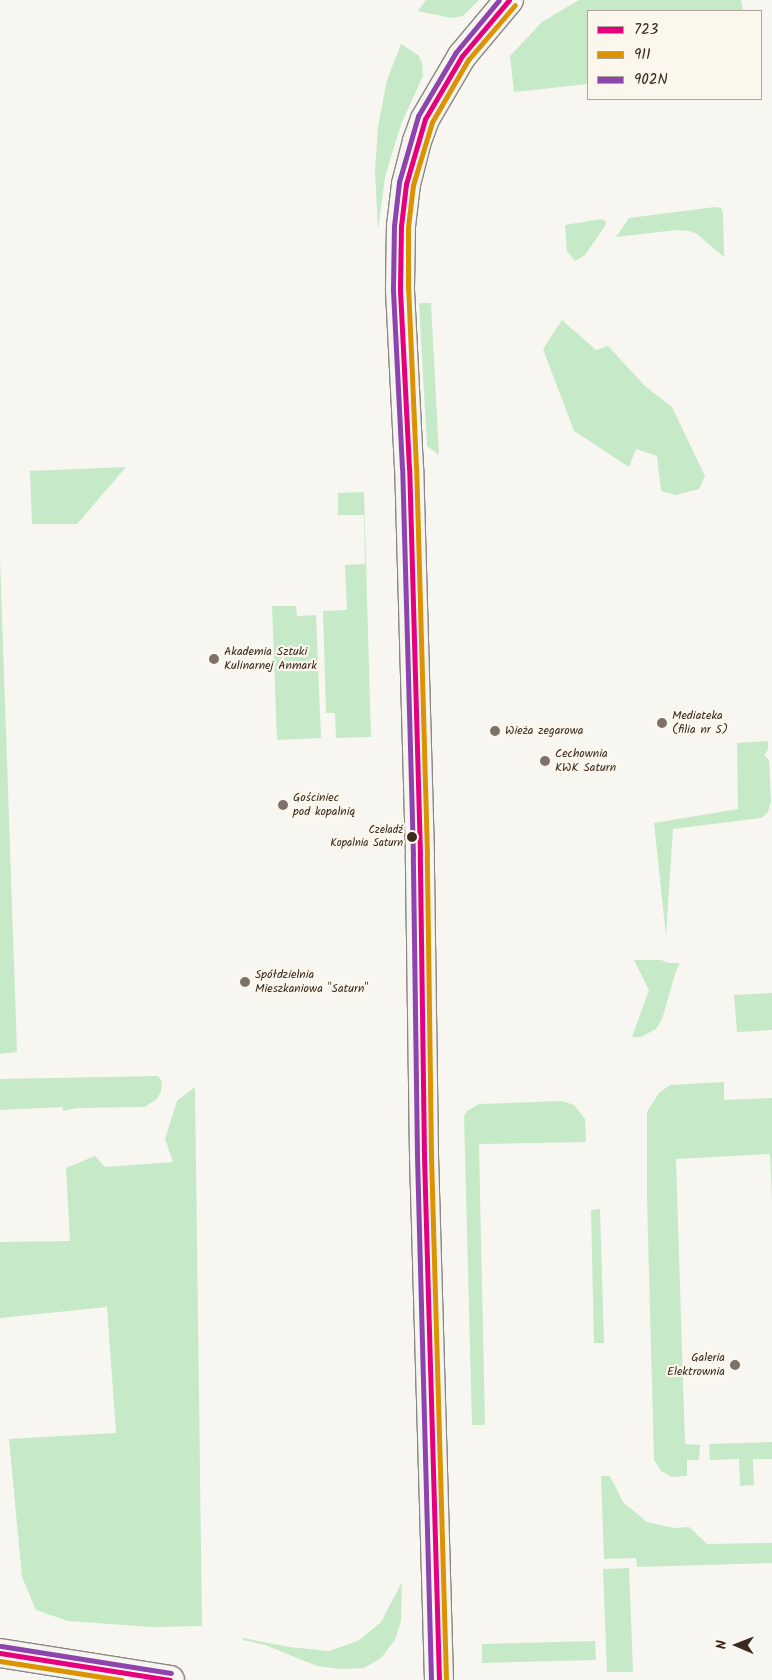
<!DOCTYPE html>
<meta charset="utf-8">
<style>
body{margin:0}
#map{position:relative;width:772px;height:1680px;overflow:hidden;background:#f8f6f0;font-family:Kalam,sans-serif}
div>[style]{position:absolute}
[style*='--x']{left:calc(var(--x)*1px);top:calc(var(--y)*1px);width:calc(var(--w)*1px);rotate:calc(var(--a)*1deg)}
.green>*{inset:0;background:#c6e9c8}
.roads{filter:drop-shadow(1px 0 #8b8781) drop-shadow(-1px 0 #8b8781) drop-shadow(0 1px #8b8781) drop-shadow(0 -1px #8b8781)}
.secondary>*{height:28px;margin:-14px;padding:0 14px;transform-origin:14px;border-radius:14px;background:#f6f5f1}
.bus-1>*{height:5px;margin:-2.5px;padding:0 2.5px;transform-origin:2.5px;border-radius:2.5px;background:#e5007d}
.bus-2>*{height:5px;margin:-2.5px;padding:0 2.5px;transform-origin:2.5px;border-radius:2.5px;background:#db9304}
.bus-3>*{height:5px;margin:-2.5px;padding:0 2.5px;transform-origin:2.5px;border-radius:2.5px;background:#8e44ad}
.dots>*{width:14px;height:14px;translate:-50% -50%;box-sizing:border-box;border:2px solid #fbf7ec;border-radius:50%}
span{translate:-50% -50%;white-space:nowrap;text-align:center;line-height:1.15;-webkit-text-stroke:4.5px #fbf7ec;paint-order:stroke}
.bus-label{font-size:11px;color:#3b2a1e}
.right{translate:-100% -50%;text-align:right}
.poi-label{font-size:12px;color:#3b2a1e}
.left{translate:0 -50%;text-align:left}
.legend{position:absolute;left:587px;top:10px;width:175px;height:90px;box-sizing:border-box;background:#fbf7ec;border:1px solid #aea59a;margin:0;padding:6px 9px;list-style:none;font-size:15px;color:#3b2a1e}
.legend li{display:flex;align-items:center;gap:10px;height:25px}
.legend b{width:25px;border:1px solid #aea59a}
.north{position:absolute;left:712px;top:1620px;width:50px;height:50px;-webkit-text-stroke:4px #fbf7ec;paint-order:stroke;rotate:271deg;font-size:14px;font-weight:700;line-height:20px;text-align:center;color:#3b2a1e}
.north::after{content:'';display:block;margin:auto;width:18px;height:22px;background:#3b2a1e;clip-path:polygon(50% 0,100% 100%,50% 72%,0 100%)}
</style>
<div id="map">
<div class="green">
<i style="clip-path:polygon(426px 0,479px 0,463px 16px,451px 18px,418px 11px)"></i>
<i style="clip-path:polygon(579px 0,741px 0,743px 11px,588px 11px,588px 84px,514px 92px,510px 56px,542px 22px)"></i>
<i style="clip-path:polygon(401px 44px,418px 55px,422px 63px,423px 76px,402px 122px,391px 157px,385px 177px,378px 230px,375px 171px,378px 127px,387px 80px)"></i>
<i style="clip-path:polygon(715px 207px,721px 208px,723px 212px,724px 257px,697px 234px,689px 231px,676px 230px,616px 237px,629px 218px)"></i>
<i style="clip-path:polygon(601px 219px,606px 221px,605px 226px,585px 255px,575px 261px,567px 251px,565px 225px)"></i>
<i style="clip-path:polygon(419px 303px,431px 303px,439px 455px,427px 446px)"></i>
<i style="clip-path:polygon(562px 320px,596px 350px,608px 346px,646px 387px,672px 407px,705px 476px,699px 489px,676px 495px,661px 491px,657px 456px,636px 449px,629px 467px,574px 431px,543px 349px)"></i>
<i style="clip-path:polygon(126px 467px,77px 524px,32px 524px,30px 471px)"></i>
<i style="clip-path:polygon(364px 492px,371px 737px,336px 738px,335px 713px,326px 713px,323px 611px,347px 610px,345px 565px,365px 564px,364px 515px,338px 515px,338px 493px)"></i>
<i style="clip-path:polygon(0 558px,17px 1052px,0 1054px)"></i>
<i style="clip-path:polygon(272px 606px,296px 606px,297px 616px,316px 615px,321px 738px,277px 740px)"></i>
<i style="clip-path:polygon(768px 741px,768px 750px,764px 755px,769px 760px,771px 801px,768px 812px,761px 818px,673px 829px,666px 936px,654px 823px,738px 809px,737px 743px)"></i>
<i style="clip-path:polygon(634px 960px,661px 960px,669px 963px,680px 963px,676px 971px,662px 1019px,656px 1029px,641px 1037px,632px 1037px,649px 990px)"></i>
<i style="clip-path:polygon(772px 993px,772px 1030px,737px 1032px,734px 995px)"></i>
<i style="clip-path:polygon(158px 1076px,162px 1082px,161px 1092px,156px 1100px,144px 1107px,77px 1108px,63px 1111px,63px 1107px,0 1110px,0 1079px)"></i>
<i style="clip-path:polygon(724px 1082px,724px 1100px,772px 1098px,772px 1200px,770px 1154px,676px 1159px,685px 1444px,700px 1445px,699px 1460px,687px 1460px,687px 1476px,672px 1477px,661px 1471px,654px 1460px,647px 1198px,647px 1112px,659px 1093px,670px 1085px)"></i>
<i style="clip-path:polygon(195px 1087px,202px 1626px,152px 1627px,68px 1621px,36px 1610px,22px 1577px,9px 1439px,116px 1433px,107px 1307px,0 1318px,0 1242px,70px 1241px,66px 1168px,95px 1156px,105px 1167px,173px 1162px,165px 1139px,177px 1101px)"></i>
<i style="clip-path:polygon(562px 1101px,574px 1105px,585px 1119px,586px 1142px,479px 1144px,485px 1425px,472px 1425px,464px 1116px,467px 1111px,479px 1104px)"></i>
<i style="clip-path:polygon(600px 1209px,604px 1343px,594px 1343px,591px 1210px)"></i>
<i style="clip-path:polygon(772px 1442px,772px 1459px,753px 1459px,754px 1485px,740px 1486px,739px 1459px,710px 1460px,709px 1444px)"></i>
<i style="clip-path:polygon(601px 1476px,610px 1476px,623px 1502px,647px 1522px,674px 1528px,689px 1527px,707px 1544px,772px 1543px,772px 1563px,637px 1567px,636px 1558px,604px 1559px)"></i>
<i style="clip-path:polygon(629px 1568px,633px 1672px,607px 1672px,603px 1569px)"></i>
<i style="clip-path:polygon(402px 1582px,401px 1621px,395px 1640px,381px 1658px,364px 1668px,341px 1669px,317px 1666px,265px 1645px,243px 1640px,243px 1638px,289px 1647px,329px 1651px,358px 1641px,381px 1622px)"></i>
<i style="clip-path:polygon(595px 1641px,596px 1660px,482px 1663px,482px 1644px)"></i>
</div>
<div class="roads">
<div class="secondary">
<i style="--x:0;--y:1653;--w:172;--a:9"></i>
<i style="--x:439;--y:1680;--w:525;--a:-91.64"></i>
<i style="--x:424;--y:1155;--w:300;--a:-90.8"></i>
<i style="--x:420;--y:855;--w:387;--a:-91.6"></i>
<i style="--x:409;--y:468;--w:180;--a:-92.9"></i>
<i style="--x:400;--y:288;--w:62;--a:-89.1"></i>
<i style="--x:401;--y:226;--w:42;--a:-83.2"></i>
<i style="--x:406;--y:184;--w:44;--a:-75.7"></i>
<i style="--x:417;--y:141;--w:23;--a:-70"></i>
<i style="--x:425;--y:119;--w:73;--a:-59.6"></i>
<i style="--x:462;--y:56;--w:73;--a:-50"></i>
</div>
</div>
<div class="bus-1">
<i style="--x:0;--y:1653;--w:172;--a:9"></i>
<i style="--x:439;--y:1680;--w:525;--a:-91.64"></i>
<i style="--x:424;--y:1155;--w:300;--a:-90.8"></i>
<i style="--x:420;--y:855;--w:387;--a:-91.6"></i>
<i style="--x:409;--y:468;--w:180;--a:-92.9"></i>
<i style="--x:400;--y:288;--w:62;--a:-89.1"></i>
<i style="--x:401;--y:226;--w:42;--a:-83.2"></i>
<i style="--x:406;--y:184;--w:68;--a:-73.7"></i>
<i style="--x:425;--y:119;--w:73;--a:-59.6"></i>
<i style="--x:462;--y:56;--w:73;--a:-50"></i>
</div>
<div class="bus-2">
<i style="--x:0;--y:1661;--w:123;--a:8.9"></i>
<i style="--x:446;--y:1680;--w:525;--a:-91.64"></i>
<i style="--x:431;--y:1155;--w:300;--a:-90.8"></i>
<i style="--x:427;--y:855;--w:387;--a:-91.6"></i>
<i style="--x:416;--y:468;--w:180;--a:-92.5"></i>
<i style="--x:408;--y:288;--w:61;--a:-90"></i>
<i style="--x:408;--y:227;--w:42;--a:-83.2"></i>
<i style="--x:413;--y:185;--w:66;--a:-73.2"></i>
<i style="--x:432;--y:122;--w:72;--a:-59.9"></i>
<i style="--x:468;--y:60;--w:72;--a:-49.5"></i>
</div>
<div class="bus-3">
<i style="--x:1;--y:1646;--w:172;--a:9"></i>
<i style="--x:431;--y:1680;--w:525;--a:-91.53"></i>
<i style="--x:417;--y:1155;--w:300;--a:-90.8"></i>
<i style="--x:413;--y:855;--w:387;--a:-91.6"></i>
<i style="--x:402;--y:468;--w:180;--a:-92.9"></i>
<i style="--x:393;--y:288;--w:62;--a:-89.1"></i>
<i style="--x:394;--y:226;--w:44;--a:-83.5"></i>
<i style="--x:399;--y:182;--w:69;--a:-73.9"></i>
<i style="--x:418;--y:116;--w:74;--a:-59.3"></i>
<i style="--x:456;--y:52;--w:67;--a:-50.4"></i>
</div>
<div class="dots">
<i style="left:214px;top:659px;background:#7d7168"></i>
<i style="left:662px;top:723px;background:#7d7168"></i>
<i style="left:495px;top:731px;background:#7d7168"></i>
<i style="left:545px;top:761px;background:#7d7168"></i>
<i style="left:283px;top:805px;background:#7d7168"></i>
<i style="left:412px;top:837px;background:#3b2a1e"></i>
<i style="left:245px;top:982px;background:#7d7168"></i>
<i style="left:735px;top:1365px;background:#7d7168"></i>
</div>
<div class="bus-label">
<span class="right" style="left:403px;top:837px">Czeladź<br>Kopalnia Saturn</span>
</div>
<div class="poi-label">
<span class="left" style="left:224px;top:659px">Akademia Sztuki<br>Kulinarnej Anmark</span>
<span class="left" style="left:672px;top:723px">Mediateka<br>(filia nr 5)</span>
<span class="left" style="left:505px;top:731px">Wieża zegarowa</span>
<span class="left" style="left:555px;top:761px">Cechownia<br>KWK Saturn</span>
<span class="left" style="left:293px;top:805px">Gościniec<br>pod kopalnią</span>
<span class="left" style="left:255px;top:982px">Spółdzielnia<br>Mieszkaniowa "Saturn"</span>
<span class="right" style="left:725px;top:1365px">Galeria<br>Elektrownia</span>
</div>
<ul class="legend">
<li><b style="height:6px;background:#e5007d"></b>723</li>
<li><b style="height:6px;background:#db9304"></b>911</li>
<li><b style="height:6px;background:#8e44ad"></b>902N</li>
</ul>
<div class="north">N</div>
</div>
